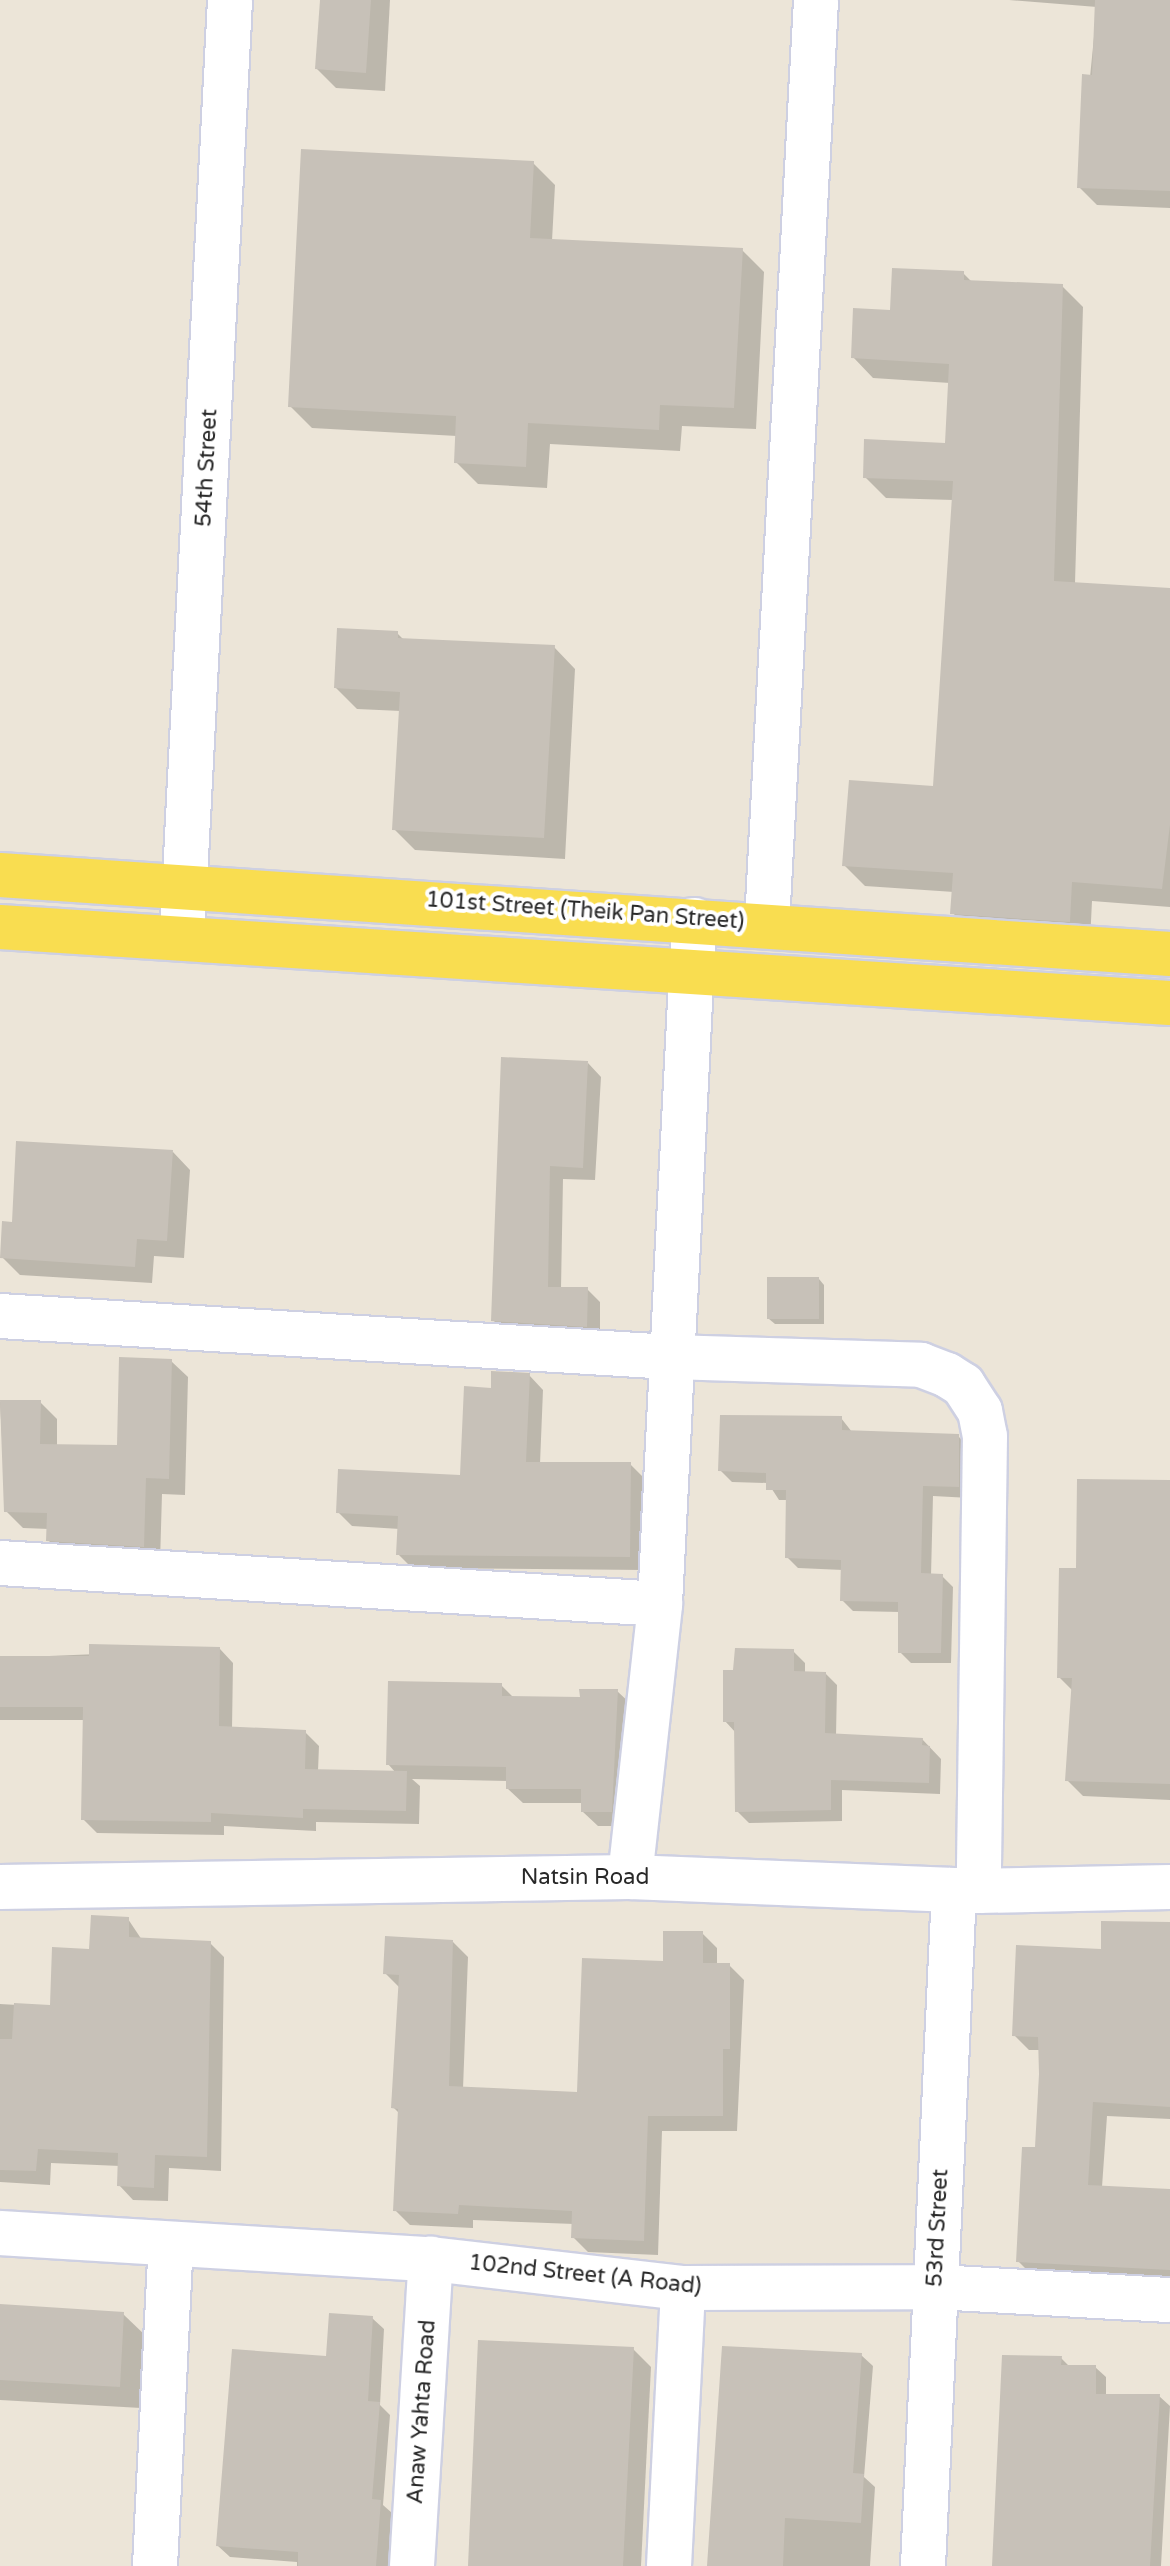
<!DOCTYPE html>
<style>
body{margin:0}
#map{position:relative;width:1170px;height:2566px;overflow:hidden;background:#ece5d8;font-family:"Varela Round",sans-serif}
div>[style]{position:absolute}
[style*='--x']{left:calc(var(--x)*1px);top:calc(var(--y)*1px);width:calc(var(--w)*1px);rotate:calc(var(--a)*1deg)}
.shadow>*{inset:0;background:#0003}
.building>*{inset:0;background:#c7c1b8}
.roads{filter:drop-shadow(2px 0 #ced0e2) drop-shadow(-2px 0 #ced0e2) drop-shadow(0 2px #ced0e2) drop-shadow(0 -2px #ced0e2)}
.minor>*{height:44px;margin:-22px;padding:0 22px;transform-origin:22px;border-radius:22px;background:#fff}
.major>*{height:44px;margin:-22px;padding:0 22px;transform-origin:22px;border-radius:22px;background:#f9dd50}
span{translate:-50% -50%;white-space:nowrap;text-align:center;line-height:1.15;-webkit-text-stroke:8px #fff;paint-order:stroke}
.street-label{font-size:22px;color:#282828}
</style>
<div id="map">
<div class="shadow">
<i style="clip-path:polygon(323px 0,390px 0,385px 91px,336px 88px,317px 69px)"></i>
<i style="clip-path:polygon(1009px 0,1170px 0,1170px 208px,1097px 205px,1079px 187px,1097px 7px)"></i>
<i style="clip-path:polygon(533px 163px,555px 185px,552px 241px,742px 250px,764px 272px,756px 429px,682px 426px,680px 451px,550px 444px,547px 488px,478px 484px,456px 462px,457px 436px,312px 428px,290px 406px)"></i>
<i style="clip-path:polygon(963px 273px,972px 282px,1062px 286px,1083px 307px,1075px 584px,1170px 590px,1170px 907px,1092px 901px,1090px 942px,973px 934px,953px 913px,954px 892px,865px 886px,844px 865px,935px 788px,953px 500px,886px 498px,865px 477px,947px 445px,950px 383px,873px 378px,853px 357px,892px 312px)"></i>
<i style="clip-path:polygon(397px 633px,404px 640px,554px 647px,575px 669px,565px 859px,415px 850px,394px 829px,401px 711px,357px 709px,336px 688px)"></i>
<i style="clip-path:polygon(588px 1063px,601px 1077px,595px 1180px,563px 1179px,561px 1289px,587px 1289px,600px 1302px,600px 1339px,506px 1333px,493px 1320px)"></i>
<i style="clip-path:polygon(173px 1152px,190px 1170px,184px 1258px,154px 1256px,152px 1283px,20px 1275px,2px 1257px,14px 1224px)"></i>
<i style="clip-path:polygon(819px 1279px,824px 1285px,824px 1324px,775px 1324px,769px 1319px)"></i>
<i style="clip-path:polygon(171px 1361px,188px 1377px,185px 1495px,162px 1494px,160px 1563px,65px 1557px,48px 1540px,49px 1529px,23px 1528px,6px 1511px,0 1402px,40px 1402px,57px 1419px,57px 1446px,119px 1447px)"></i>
<i style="clip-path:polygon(529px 1375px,543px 1390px,540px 1464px,630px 1464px,644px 1478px,643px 1570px,412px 1568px,398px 1554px,400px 1529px,352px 1526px,338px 1512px,462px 1477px,493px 1390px)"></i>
<i style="clip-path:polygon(841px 1418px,852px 1432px,958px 1436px,969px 1447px,970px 1498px,933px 1496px,931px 1576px,942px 1576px,953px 1587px,951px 1663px,911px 1663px,900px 1652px,900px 1612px,853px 1611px,842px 1600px,843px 1570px,798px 1568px,787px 1557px,788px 1500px,779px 1500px,768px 1483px,732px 1482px,720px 1470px)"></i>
<i style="clip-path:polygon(1170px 1482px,1170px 1800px,1083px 1796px,1067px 1780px,1073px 1691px,1059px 1677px,1078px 1570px)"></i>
<i style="clip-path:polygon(220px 1649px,233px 1663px,232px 1729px,305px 1732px,319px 1746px,318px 1771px,396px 1773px,388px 1764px,501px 1685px,514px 1698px,582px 1699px,617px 1691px,632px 1705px,626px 1826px,598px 1826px,583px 1812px,583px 1803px,523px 1803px,508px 1789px,508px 1781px,412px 1779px,420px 1786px,419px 1824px,316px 1822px,316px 1831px,224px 1826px,224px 1835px,97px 1833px,83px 1819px,85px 1720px,0 1720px,0 1658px)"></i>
<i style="clip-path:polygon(793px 1651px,805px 1663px,805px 1673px,825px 1673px,837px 1685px,836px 1736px,922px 1739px,941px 1759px,940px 1794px,842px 1790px,842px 1821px,749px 1823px,737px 1811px,736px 1733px,725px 1721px,735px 1672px)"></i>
<i style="clip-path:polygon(128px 1919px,142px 1940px,210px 1943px,224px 1957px,221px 2171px,169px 2168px,168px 2201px,133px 2200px,119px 2185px,120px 2166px,51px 2163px,50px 2185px,0 2182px,0 2004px,52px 2007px,91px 1951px)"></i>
<i style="clip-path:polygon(1170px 1924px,1170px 2119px,1107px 2116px,1102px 2187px,1170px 2191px,1170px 2283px,1032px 2275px,1018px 2261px,1037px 2149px,1040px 2050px,1029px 2050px,1014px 2035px,1103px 1951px)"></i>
<i style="clip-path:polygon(702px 1933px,717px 1948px,717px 1965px,729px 1965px,744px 1980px,737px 2131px,662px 2131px,658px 2255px,588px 2252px,573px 2237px,574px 2224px,473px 2220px,473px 2228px,410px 2225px,395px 2210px,400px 2114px,393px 2107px,400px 1988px,385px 1973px,453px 1942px,468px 1957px,463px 2089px,578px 2094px,665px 1963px)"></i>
<i style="clip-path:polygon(0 2306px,123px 2314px,146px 2336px,141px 2408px,0 2400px)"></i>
<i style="clip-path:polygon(372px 2318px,384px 2329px,380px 2405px,390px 2415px,383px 2505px,392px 2513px,389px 2566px,297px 2566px,297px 2562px,230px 2557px,218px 2546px,328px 2358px)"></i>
<i style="clip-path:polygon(633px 2349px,651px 2367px,641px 2566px,470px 2566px)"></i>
<i style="clip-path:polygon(861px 2355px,873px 2366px,864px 2477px,875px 2487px,870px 2566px,709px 2566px)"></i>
<i style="clip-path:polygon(1061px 2358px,1070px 2367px,1095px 2367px,1106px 2377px,1106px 2396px,1159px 2396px,1170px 2406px,1161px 2566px,994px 2566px)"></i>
</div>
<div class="building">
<i style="clip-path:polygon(320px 0,371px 0,366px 73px,315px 69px)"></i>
<i style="clip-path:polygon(1095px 0,1170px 0,1170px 191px,1077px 188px,1082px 74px,1092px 75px)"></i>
<i style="clip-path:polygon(301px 149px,534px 161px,530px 238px,743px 248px,734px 408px,660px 405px,659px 430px,528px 423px,526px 467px,454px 463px,456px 416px,288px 407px)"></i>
<i style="clip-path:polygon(892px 268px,964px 271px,964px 280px,1063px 284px,1054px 581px,1170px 588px,1170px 825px,1162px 889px,1072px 882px,1070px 922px,950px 914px,953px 873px,842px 866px,849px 780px,933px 786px,953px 481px,863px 478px,864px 439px,945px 443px,949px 364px,851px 358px,853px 308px,890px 310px)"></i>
<i style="clip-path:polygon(337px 628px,398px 631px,398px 638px,555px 645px,544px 838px,392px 830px,400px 692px,334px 688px)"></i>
<i style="clip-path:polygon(501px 1057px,588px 1061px,583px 1168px,550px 1166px,548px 1287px,588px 1287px,587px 1327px,491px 1321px)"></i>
<i style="clip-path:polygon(16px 1141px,173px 1150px,167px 1241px,137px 1239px,135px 1267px,0 1258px,2px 1221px,12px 1222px)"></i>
<i style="clip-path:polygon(767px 1277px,819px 1277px,819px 1319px,767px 1319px)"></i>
<i style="clip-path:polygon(119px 1357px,172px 1359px,169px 1479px,146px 1478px,144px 1547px,46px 1541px,47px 1513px,4px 1512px,0 1400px,41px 1400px,40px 1444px,117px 1445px)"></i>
<i style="clip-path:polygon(491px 1371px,530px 1373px,526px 1462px,631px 1462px,630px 1557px,396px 1555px,398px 1516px,336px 1513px,338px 1469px,460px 1475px,464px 1386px,491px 1388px)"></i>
<i style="clip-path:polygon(720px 1415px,842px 1416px,842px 1430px,959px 1434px,959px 1487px,923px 1486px,921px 1573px,943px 1574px,941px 1653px,898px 1653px,898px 1602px,840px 1601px,841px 1560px,785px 1558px,786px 1490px,766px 1490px,766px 1473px,718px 1471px)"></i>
<i style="clip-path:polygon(1077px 1479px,1170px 1480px,1170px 1784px,1065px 1781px,1072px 1678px,1057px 1678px,1059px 1568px,1076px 1568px)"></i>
<i style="clip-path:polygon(89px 1644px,220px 1647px,219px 1726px,306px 1730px,305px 1769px,407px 1771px,406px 1811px,303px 1809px,303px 1818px,211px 1813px,211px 1822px,81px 1820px,83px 1707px,0 1707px,0 1656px,89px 1656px)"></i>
<i style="clip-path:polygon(735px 1648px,794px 1649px,794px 1671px,826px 1672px,825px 1733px,923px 1738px,922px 1745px,930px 1746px,929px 1783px,831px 1780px,831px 1810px,735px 1812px,734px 1722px,723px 1722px,723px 1670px,733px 1670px)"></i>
<i style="clip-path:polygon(388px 1681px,502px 1683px,502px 1696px,580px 1697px,579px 1689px,618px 1689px,612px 1812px,581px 1812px,581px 1789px,506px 1789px,506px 1767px,386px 1765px)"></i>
<i style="clip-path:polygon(91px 1915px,129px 1917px,129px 1937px,211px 1941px,207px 2157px,155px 2155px,154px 2188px,117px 2186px,118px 2153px,38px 2149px,36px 2171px,0 2170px,0 2039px,12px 2039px,14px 2003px,50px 2005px,52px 1947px,89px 1949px)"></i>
<i style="clip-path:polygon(1101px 1921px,1170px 1922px,1170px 2107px,1093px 2102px,1088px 2185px,1170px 2189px,1170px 2270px,1016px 2262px,1022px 2147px,1035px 2147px,1039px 2074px,1038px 2037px,1012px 2036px,1016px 1945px,1101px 1949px)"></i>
<i style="clip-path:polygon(663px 1931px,703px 1931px,703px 1963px,730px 1963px,730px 2049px,723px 2049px,723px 2116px,648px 2116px,644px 2241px,571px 2238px,572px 2211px,459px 2205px,458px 2214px,393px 2211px,398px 2109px,391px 2108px,399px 1975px,383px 1974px,385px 1936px,453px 1940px,449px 2086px,577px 2092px,582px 1958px,663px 1961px)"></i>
<i style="clip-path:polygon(0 2304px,124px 2312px,120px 2387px,0 2380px)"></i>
<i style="clip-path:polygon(329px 2313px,373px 2316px,368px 2401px,380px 2402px,372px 2499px,381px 2500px,376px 2566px,298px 2566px,298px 2552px,216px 2546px,232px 2349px,326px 2356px)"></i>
<i style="clip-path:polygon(478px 2340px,634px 2347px,623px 2566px,468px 2566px)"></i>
<i style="clip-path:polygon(722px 2346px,862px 2353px,853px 2473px,864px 2474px,861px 2523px,785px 2518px,783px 2566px,707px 2566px)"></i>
<i style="clip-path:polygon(1002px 2355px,1062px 2356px,1061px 2365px,1096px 2365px,1096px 2394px,1160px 2394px,1150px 2566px,992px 2566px)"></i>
</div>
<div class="roads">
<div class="minor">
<i style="--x:767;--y:923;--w:924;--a:-86.96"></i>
<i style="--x:182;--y:935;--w:936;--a:-87.06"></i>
<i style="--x:0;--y:1316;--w:672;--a:3.5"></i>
<i style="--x:671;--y:1357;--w:250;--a:1.8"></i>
<i style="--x:921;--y:1365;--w:28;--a:21"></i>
<i style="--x:947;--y:1375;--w:19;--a:32"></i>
<i style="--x:963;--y:1385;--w:31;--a:57"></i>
<i style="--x:980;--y:1411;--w:25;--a:79"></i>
<i style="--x:985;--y:1436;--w:455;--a:90.8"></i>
<i style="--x:0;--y:1563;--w:661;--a:3.55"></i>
<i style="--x:630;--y:1877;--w:275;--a:-83.7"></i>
<i style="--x:660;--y:1604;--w:685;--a:-87.15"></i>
<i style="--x:0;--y:1887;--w:630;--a:-0.91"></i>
<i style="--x:630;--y:1877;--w:349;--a:2.3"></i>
<i style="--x:979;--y:1891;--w:191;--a:-1.2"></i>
<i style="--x:0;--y:2233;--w:432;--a:3.5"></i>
<i style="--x:431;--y:2259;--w:254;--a:6.6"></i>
<i style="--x:683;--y:2288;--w:253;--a:-0.2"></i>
<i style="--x:936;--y:2287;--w:234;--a:3.2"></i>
<i style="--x:155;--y:2566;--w:322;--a:-87.2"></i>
<i style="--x:412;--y:2566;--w:308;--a:-86.5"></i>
<i style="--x:669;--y:2566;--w:278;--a:-87.1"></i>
<i style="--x:923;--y:2566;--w:677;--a:-87.37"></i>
</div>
<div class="major">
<i style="--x:0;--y:875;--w:1173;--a:3.86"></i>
<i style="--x:0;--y:927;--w:1172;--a:3.72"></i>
</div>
</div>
<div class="street-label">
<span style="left:207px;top:468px;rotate:-87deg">54th Street</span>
<span style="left:585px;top:911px;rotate:4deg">101st Street (Theik Pan Street)</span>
<span style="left:585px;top:1878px">Natsin Road</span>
<span style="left:938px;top:2228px;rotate:-87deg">53rd Street</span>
<span style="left:585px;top:2275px;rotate:6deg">102nd Street (A Road)</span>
<span style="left:422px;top:2412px;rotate:-86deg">Anaw Yahta Road</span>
</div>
</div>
